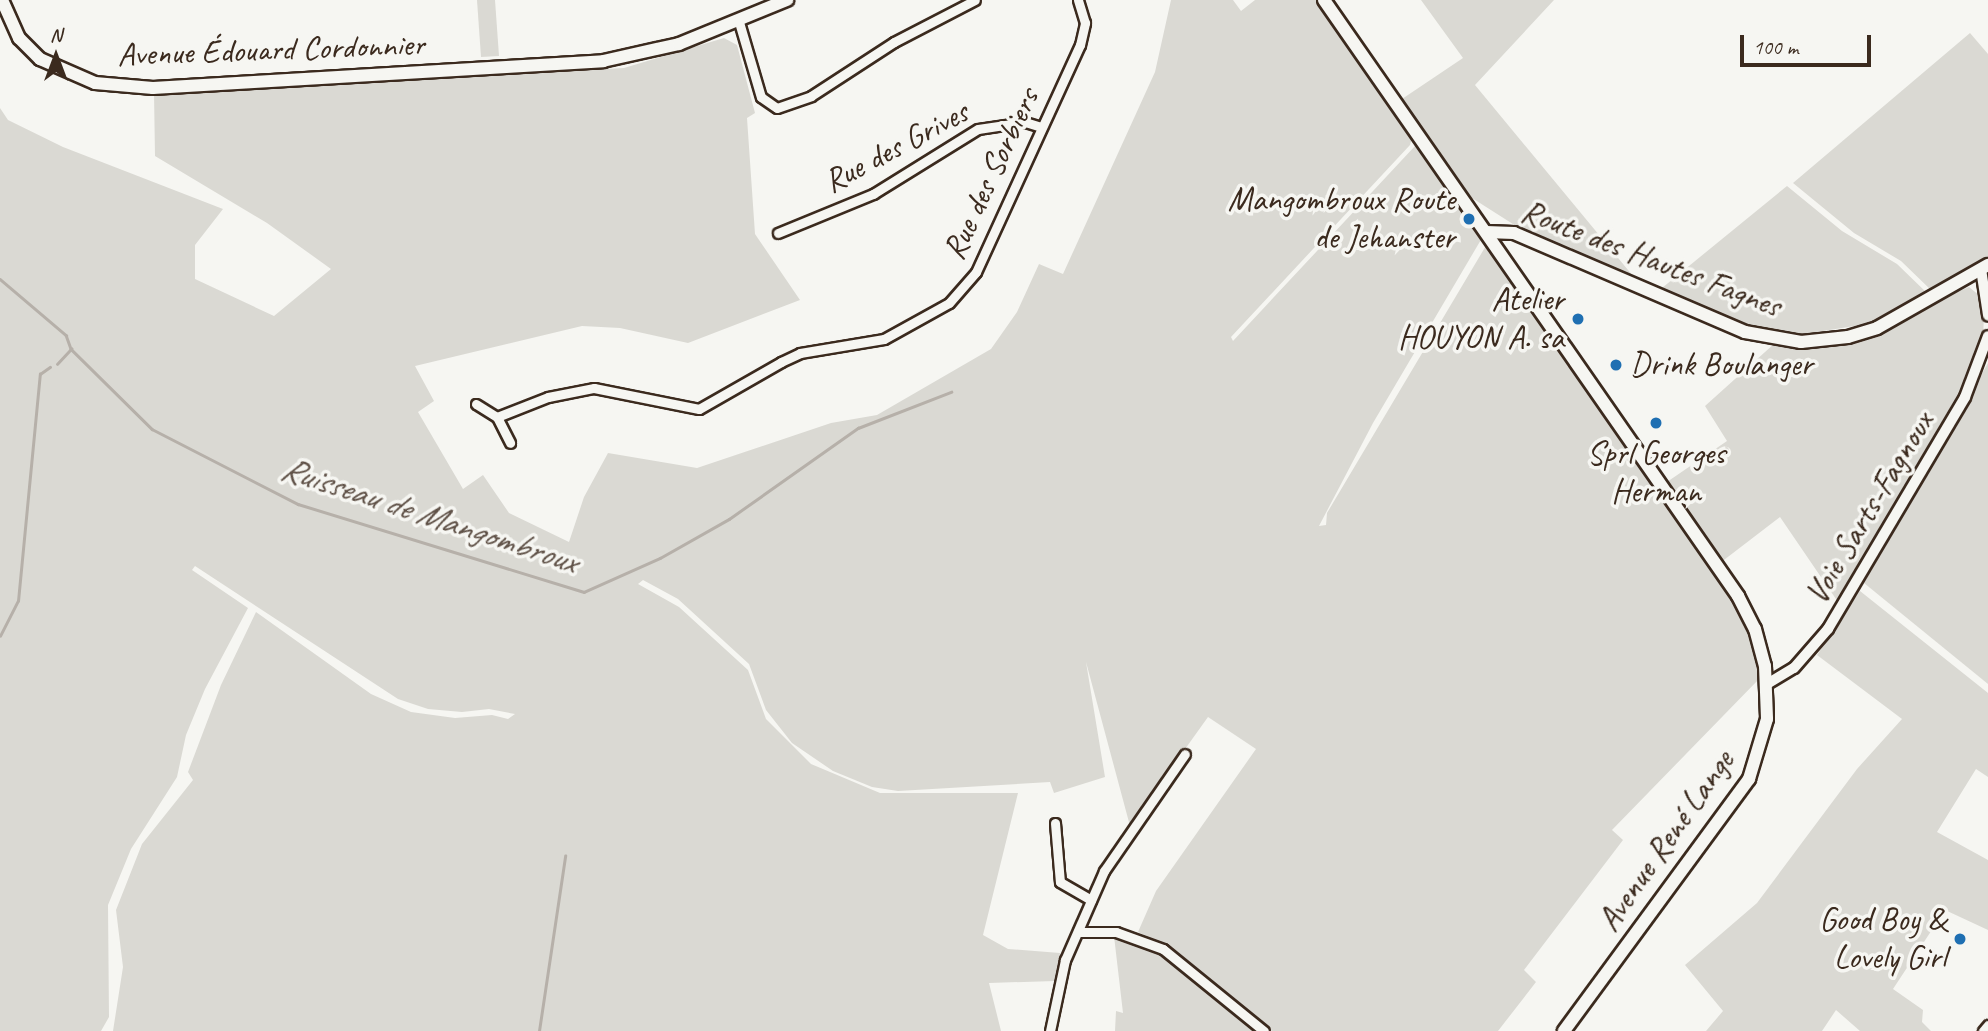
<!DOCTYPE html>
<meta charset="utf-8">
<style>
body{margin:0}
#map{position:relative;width:1988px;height:1031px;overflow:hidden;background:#f6f6f2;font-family:Caveat,sans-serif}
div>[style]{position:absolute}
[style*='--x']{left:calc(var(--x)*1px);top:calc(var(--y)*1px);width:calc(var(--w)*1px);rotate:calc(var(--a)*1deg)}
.green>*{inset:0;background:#dad9d3}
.stream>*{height:2.5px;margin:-1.25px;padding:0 1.25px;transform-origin:1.25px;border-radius:1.25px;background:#b6b0a9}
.roads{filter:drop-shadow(2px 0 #3b2a1e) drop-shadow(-2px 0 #3b2a1e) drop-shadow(0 2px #3b2a1e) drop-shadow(0 -2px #3b2a1e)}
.minor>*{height:9px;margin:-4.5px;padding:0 4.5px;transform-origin:4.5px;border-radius:4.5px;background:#f6f6f2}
.tertiary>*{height:10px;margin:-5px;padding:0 5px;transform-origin:5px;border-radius:5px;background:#f6f6f2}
.secondary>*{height:12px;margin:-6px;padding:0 6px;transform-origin:6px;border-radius:6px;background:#f6f6f2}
.dots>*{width:19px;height:19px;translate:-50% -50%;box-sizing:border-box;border:4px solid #f6f6f2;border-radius:50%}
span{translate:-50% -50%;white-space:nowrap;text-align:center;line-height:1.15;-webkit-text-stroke:7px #f6f6f2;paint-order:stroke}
.street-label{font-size:33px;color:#3b2a1e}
.poi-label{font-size:33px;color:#3b2a1e}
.right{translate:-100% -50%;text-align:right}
.left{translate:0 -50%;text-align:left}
.water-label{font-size:35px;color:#605248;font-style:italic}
.north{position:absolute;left:21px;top:21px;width:70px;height:70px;-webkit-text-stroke:5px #f6f6f2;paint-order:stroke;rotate:0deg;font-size:19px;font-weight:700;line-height:28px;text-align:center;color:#3b2a1e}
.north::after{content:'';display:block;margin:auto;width:24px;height:32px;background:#3b2a1e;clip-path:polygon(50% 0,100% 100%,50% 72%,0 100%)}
.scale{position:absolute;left:1740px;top:35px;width:131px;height:32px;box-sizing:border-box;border:4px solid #3b2a1e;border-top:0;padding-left:9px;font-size:21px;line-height:24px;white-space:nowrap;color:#3b2a1e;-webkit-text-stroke:5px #f6f6f2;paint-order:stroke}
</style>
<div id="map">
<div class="green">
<i style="clip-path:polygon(477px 0,495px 0,499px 56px,481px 57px)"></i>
<i style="clip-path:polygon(1171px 0,1233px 0,1241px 11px,1255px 0,1316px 0,1412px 138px,1410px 145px,1231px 337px,1233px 341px,1415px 146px,1482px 238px,1373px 423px,1319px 526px,1326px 525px,1327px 513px,1487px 244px,1712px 569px,1742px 617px,1755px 652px,1759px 679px,1612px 830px,1623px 840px,1524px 970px,1536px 982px,1498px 1031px,1272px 1031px,1178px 952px,1138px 932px,1156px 891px,1256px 749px,1208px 717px,1130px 826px,1086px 662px,1105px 777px,1054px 793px,1050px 782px,898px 791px,872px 787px,833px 771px,792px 743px,766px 710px,749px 664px,678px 599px,643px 580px,638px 584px,679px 607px,748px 670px,766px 719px,811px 764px,880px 793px,1018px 793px,983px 935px,1008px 949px,1060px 953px,1055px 981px,989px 983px,1001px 1031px,113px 1031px,123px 967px,116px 910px,142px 844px,193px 780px,188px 772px,221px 685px,256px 612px,371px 694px,411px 712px,455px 718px,492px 715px,508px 719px,515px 714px,489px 709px,462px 712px,428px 709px,398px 699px,195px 566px,192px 570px,248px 608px,205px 689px,186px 735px,177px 777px,131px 849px,108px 905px,109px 1017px,101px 1031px,0 1031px,0 108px,8px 120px,63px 147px,223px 209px,195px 245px,195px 279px,274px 316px,331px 269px,267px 223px,155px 156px,154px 93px,624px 68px,724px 38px,737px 45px,755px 113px,747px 118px,755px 234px,800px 300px,688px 343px,620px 328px,582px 326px,415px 366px,434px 401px,418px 412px,463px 489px,483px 475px,509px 513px,569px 542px,584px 497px,608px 453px,697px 468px,831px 423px,877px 415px,991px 349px,1017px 312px,1039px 264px,1063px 274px,1155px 72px)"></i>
<i style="clip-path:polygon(1421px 0,1554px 0,1475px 85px,1633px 276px,1516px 226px,1472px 198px,1402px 99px,1463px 58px)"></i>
<i style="clip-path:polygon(1970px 33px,1988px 54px,1988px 257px,1932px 291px,1901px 261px,1854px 233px,1793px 183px)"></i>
<i style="clip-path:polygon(1787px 186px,1842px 231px,1897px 264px,1928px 294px,1867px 324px,1804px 334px,1766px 330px,1731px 319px,1662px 288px)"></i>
<i style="clip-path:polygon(1969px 287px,1980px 296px,1984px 313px,1983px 341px,1971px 371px,1838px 602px,1780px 517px,1720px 563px,1664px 484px,1727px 441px,1705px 406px,1775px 343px,1835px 343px)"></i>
<i style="clip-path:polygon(1988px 363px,1988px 684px,1864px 583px)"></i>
<i style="clip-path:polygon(1860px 591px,1988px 693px,1988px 777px,1976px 769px,1937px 832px,1988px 860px,1988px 930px,1945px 910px,1893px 989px,1923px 1010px,1922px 1022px,1931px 1031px,1860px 1031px,1836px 1010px,1822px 1031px,1706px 1031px,1723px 1011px,1685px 965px,1757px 903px,1857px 769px,1902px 719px,1817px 655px)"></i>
<i style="clip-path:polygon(1114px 936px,1164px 954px,1258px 1031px,1115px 1031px,1116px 1011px,1123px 1013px)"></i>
</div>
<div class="stream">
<i style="--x:0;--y:279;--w:87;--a:40.3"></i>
<i style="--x:66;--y:335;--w:15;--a:70"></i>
<i style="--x:71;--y:349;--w:114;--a:44.6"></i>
<i style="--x:152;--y:429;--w:164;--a:27.2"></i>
<i style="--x:298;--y:504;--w:299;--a:17.1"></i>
<i style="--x:584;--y:592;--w:83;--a:-24.1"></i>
<i style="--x:660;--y:558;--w:79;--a:-29.5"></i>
<i style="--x:729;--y:519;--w:158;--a:-35.2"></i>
<i style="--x:858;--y:428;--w:100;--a:-21.2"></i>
<i style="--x:57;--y:364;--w:21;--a:-47"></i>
<i style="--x:0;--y:636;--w:39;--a:-63"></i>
<i style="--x:18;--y:601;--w:228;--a:-84.5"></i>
<i style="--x:40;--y:374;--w:12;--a:-35"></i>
<i style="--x:539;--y:1031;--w:177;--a:-81.5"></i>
</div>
<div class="roads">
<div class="minor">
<i style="--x:739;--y:22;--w:78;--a:73.7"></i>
<i style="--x:761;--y:97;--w:19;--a:35"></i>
<i style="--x:777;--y:108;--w:36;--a:-19"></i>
<i style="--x:811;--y:96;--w:99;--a:-33"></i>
<i style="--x:894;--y:42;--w:91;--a:-27.4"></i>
<i style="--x:778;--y:233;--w:103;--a:-22.3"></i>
<i style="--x:873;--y:194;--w:123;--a:-31.8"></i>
<i style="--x:978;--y:129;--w:48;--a:-8.5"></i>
<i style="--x:1025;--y:122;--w:17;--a:17"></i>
<i style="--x:476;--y:404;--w:25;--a:32"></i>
<i style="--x:497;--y:417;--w:29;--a:63"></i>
<i style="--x:497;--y:417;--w:55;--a:-21.4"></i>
<i style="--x:548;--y:397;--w:47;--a:-11.1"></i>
<i style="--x:594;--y:388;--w:107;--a:11.3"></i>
<i style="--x:699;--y:409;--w:95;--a:-29.8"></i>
<i style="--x:781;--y:362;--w:21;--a:-25"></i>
<i style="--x:800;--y:353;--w:85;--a:-9.5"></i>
<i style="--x:884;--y:339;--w:74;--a:-29"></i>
<i style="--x:949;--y:303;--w:41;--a:-48.9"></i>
<i style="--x:976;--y:272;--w:250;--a:-65.4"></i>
<i style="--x:1080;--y:45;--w:23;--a:-77"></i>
<i style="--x:1085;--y:23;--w:24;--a:-107"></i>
<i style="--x:1055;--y:823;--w:59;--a:85.2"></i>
<i style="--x:1060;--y:882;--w:36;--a:30"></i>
<i style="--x:1078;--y:932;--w:38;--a:0"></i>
<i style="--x:1116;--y:932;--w:50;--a:19.9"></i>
<i style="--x:1163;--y:949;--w:130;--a:39.1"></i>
<i style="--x:1050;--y:1031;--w:73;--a:-78.1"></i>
<i style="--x:1065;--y:960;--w:97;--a:-66.3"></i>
<i style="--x:1104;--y:871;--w:142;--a:-55.3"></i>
<i style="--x:1983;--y:1031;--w:8;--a:-50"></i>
</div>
<div class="tertiary">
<i style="--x:1981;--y:269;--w:47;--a:81.3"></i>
<i style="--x:1767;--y:684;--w:31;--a:-31"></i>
<i style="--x:1794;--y:668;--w:52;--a:-48.9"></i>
<i style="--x:1828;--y:629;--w:269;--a:-59.4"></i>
<i style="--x:1965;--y:397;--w:65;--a:-69.3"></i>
</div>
<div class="secondary">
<i style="--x:2;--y:0;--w:42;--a:65.9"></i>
<i style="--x:19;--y:38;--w:30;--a:45"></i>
<i style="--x:40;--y:59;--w:60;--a:23.6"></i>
<i style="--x:95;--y:83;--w:58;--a:4.9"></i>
<i style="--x:153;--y:88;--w:451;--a:-3.4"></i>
<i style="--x:603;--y:61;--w:78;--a:-12.6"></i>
<i style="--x:679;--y:44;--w:117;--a:-22.2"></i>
<i style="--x:1324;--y:0;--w:726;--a:55.21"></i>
<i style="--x:1738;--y:596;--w:37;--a:63"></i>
<i style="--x:1755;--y:629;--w:38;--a:75"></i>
<i style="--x:1765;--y:666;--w:53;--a:87.8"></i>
<i style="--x:1767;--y:719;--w:63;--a:106.7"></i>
<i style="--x:1749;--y:779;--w:313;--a:126.3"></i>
<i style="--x:1486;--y:232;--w:28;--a:2"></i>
<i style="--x:1514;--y:233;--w:251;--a:23.2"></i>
<i style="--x:1745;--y:332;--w:57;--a:10.1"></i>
<i style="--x:1801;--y:342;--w:47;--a:-6.1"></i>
<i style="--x:1848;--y:337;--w:30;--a:-17"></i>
<i style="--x:1877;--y:328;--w:128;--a:-29.6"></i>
</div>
</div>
<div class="dots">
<i style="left:1469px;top:219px;background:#1f6fb2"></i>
<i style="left:1578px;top:319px;background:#1f6fb2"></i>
<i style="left:1616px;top:365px;background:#1f6fb2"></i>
<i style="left:1656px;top:423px;background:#1f6fb2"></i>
<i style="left:1960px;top:939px;background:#1f6fb2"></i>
</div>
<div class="street-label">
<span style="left:271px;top:50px;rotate:-2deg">Avenue Édouard Cordonnier</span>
<span style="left:896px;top:147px;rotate:-28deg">Rue des Grives</span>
<span style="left:991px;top:174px;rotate:-65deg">Rue des Sorbiers</span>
<span style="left:1651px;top:259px;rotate:21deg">Route des Hautes Fagnes</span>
<span style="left:1870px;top:508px;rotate:-59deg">Voie Sarts-Fagnoux</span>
<span style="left:1666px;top:841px;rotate:-55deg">Avenue René Lange</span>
</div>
<div class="poi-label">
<span class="right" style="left:1455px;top:219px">Mangombroux Route<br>de Jehanster</span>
<span class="right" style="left:1564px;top:319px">Atelier<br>HOUYON A. sa</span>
<span class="left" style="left:1630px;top:365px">Drink Boulanger</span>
<span style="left:1656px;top:473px">Sprl Georges<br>Herman</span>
<span class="right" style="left:1946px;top:939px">Good Boy &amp;<br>Lovely Girl</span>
</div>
<div class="water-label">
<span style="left:429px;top:515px;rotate:18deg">Ruisseau de Mangombroux</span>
</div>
<div class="north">N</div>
<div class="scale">100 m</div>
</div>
